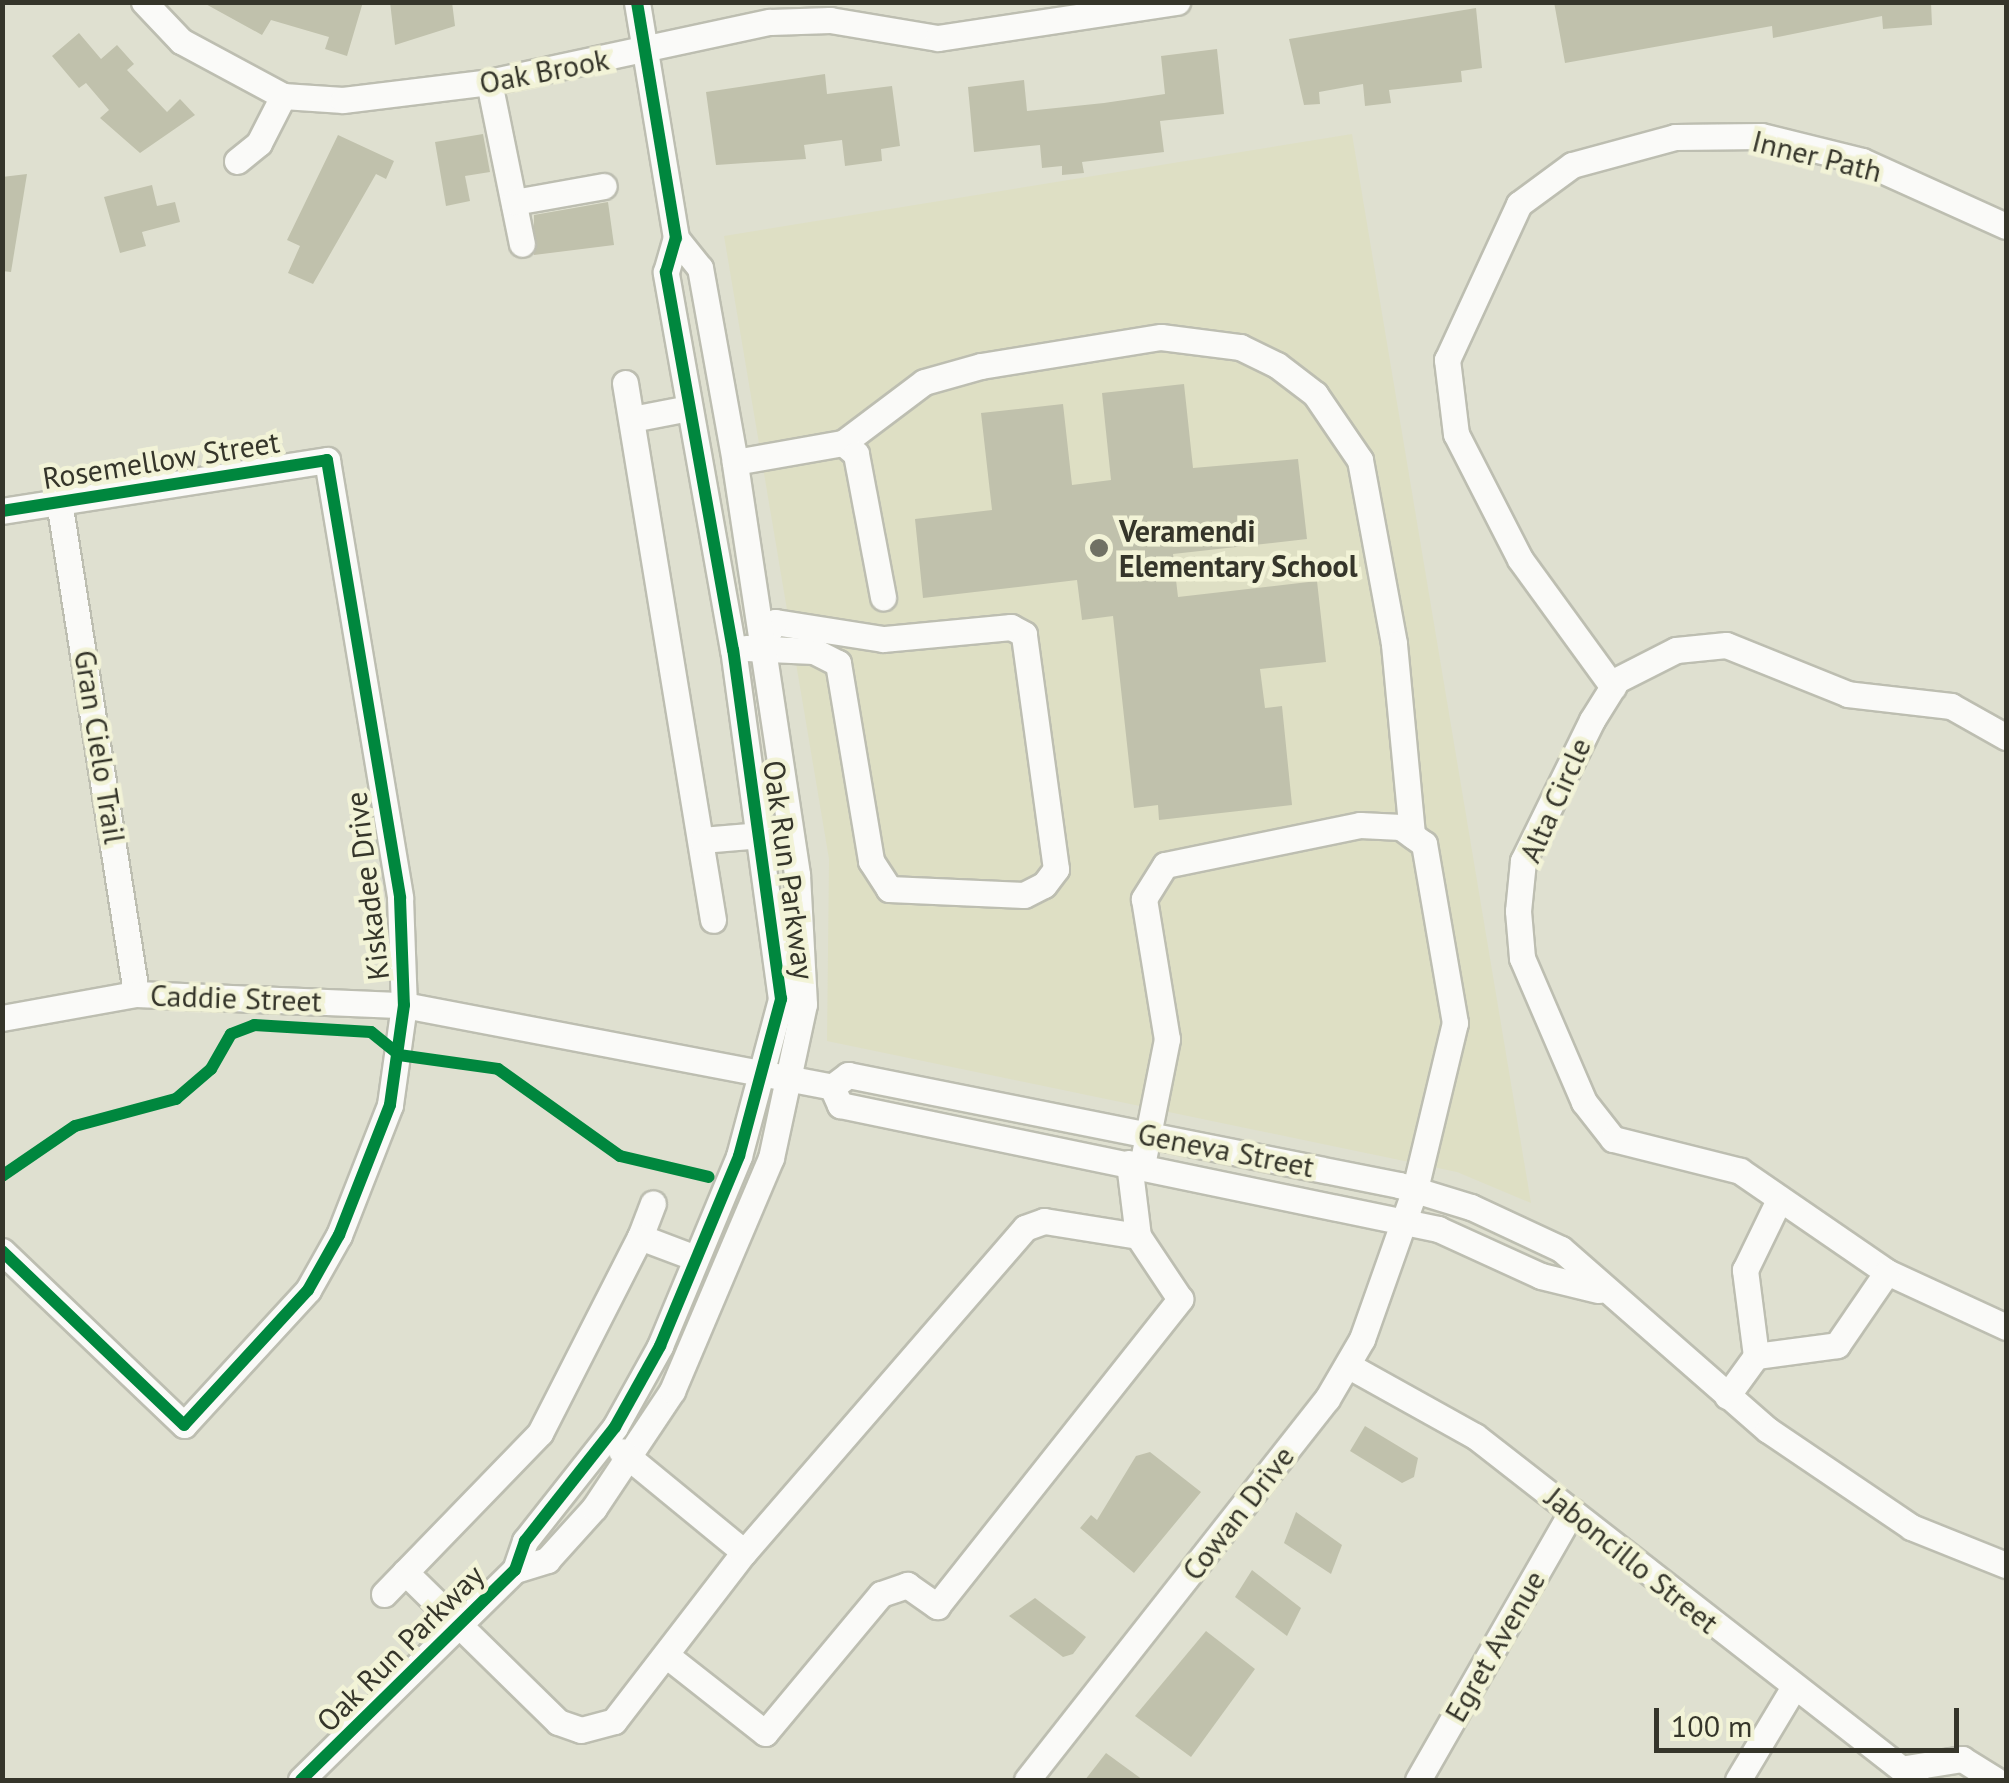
<!DOCTYPE html>
<style>
body{margin:0}
#map{position:relative;width:2009px;height:1783px;overflow:hidden;background:#dfe0d0;font-family:"PT Sans",sans-serif}
div>[style]{position:absolute}
[style*='--x']{left:calc(var(--x)*1px);top:calc(var(--y)*1px);width:calc(var(--w)*1px);rotate:calc(var(--a)*1deg)}
.built>*{inset:0;background:#dedfc4}
.building>*{inset:0;background:#c0c1ac}
.roads{filter:drop-shadow(2px 0 #bdbeb1) drop-shadow(-2px 0 #bdbeb1) drop-shadow(0 2px #bdbeb1) drop-shadow(0 -2px #bdbeb1)}
.minor>*{height:25px;margin:-12.5px;padding:0 12.5px;transform-origin:12.5px;border-radius:12.5px;background:#fafaf8}
.cycleway>*{height:12px;margin:-6px;padding:0 6px;transform-origin:6px;border-radius:6px;background:#00873e}
.dots>*{width:28px;height:28px;translate:-50% -50%;box-sizing:border-box;border:5px solid #f2f3d7;border-radius:50%}
span{translate:-50% -50%;white-space:nowrap;text-align:center;line-height:1.15;-webkit-text-stroke:9px #f2f3d7;paint-order:stroke}
.street-label{font-size:30px;color:#35352a}
.poi-label{font-size:30px;color:#35352a;font-weight:700}
.left{translate:0 -50%;text-align:left}
.frame{position:absolute;inset:0;border:5px solid #35352a;pointer-events:none}
.scale{position:absolute;left:1654px;top:1708px;width:305px;height:45px;box-sizing:border-box;border:5px solid #35352a;border-top:0;padding-left:12px;font-size:30px;line-height:35px;white-space:nowrap;color:#35352a;-webkit-text-stroke:8px #f2f3d7;paint-order:stroke}
</style>
<div id="map">
<div class="built">
<i style="clip-path:polygon(1352px 134px,1531px 1203px,1457px 1172px,827px 1041px,829px 859px,724px 236px)"></i>
</div>
<div class="building">
<i style="clip-path:polygon(202px 2px,363px 2px,347px 56px,325px 49px,329px 37px,271px 20px,262px 35px)"></i>
<i style="clip-path:polygon(390px 2px,452px 2px,455px 26px,395px 45px)"></i>
<i style="clip-path:polygon(1554px 2px,1931px 2px,1932px 25px,1883px 29px,1882px 16px,1773px 38px,1772px 26px,1565px 63px)"></i>
<i style="clip-path:polygon(1476px 8px,1482px 68px,1461px 71px,1462px 82px,1389px 90px,1391px 103px,1365px 106px,1363px 84px,1319px 92px,1320px 104px,1304px 105px,1289px 39px)"></i>
<i style="clip-path:polygon(79px 33px,101px 59px,117px 45px,134px 64px,127px 70px,167px 112px,180px 99px,195px 115px,140px 153px,100px 118px,109px 110px,86px 83px,79px 88px,52px 56px)"></i>
<i style="clip-path:polygon(1217px 49px,1224px 114px,1160px 121px,1164px 152px,1082px 162px,1084px 173px,1062px 175px,1062px 166px,1042px 168px,1040px 145px,974px 152px,968px 87px,1024px 80px,1027px 111px,1104px 103px,1165px 94px,1161px 56px)"></i>
<i style="clip-path:polygon(825px 74px,827px 94px,892px 86px,900px 146px,881px 149px,882px 161px,845px 166px,842px 140px,804px 145px,806px 159px,716px 165px,706px 92px)"></i>
<i style="clip-path:polygon(483px 134px,490px 172px,465px 176px,470px 201px,446px 206px,435px 142px)"></i>
<i style="clip-path:polygon(338px 135px,394px 161px,386px 179px,376px 174px,313px 284px,288px 273px,300px 246px,287px 240px)"></i>
<i style="clip-path:polygon(27px 174px,11px 272px,2px 271px,2px 177px)"></i>
<i style="clip-path:polygon(152px 185px,157px 206px,175px 202px,180px 222px,142px 232px,146px 246px,120px 253px,104px 197px)"></i>
<i style="clip-path:polygon(608px 202px,614px 245px,534px 255px,534px 215px)"></i>
<i style="clip-path:polygon(1184px 384px,1193px 468px,1298px 459px,1307px 539px,1173px 554px,1178px 597px,1317px 581px,1326px 662px,1260px 669px,1265px 708px,1282px 706px,1292px 805px,1159px 820px,1158px 805px,1134px 808px,1113px 616px,1082px 620px,1077px 580px,923px 598px,915px 519px,992px 510px,981px 413px,1063px 404px,1072px 485px,1111px 480px,1102px 393px)"></i>
<i style="clip-path:polygon(1365px 1426px,1418px 1458px,1414px 1477px,1402px 1483px,1350px 1451px)"></i>
<i style="clip-path:polygon(1150px 1452px,1201px 1492px,1134px 1573px,1080px 1528px,1091px 1515px,1097px 1520px,1136px 1456px)"></i>
<i style="clip-path:polygon(1296px 1512px,1342px 1545px,1331px 1574px,1284px 1543px)"></i>
<i style="clip-path:polygon(1252px 1570px,1301px 1608px,1287px 1636px,1235px 1597px)"></i>
<i style="clip-path:polygon(1035px 1598px,1086px 1637px,1073px 1654px,1063px 1657px,1009px 1616px)"></i>
<i style="clip-path:polygon(1206px 1631px,1255px 1669px,1191px 1757px,1135px 1716px)"></i>
<i style="clip-path:polygon(1106px 1753px,1143px 1780px,1085px 1780px)"></i>
</div>
<div class="roads">
<div class="minor">
<i style="--x:144;--y:2;--w:54;--a:46.5"></i>
<i style="--x:181;--y:41;--w:116;--a:28.3"></i>
<i style="--x:283;--y:96;--w:60;--a:3.8"></i>
<i style="--x:343;--y:100;--w:147;--a:-7"></i>
<i style="--x:489;--y:82;--w:287;--a:-12.1"></i>
<i style="--x:770;--y:22;--w:60;--a:-1.9"></i>
<i style="--x:830;--y:20;--w:109;--a:9.5"></i>
<i style="--x:938;--y:38;--w:242;--a:-8.6"></i>
<i style="--x:489;--y:82;--w:165;--a:78.5"></i>
<i style="--x:237;--y:161;--w:28;--a:-39"></i>
<i style="--x:259;--y:143;--w:53;--a:-62.9"></i>
<i style="--x:514;--y:202;--w:91;--a:-10.1"></i>
<i style="--x:625;--y:383;--w:544;--a:80.69"></i>
<i style="--x:632;--y:419;--w:58;--a:-10.9"></i>
<i style="--x:843;--y:443;--w:101;--a:-37"></i>
<i style="--x:924;--y:382;--w:59;--a:-15.7"></i>
<i style="--x:981;--y:366;--w:182;--a:-9.2"></i>
<i style="--x:1161;--y:337;--w:80;--a:7.2"></i>
<i style="--x:1240;--y:347;--w:41;--a:25.9"></i>
<i style="--x:1277;--y:365;--w:48;--a:37.3"></i>
<i style="--x:1315;--y:394;--w:80;--a:55.7"></i>
<i style="--x:1360;--y:460;--w:187;--a:79.5"></i>
<i style="--x:1394;--y:644;--w:192;--a:84.6"></i>
<i style="--x:735;--y:462;--w:110;--a:-10"></i>
<i style="--x:843;--y:443;--w:17;--a:40"></i>
<i style="--x:856;--y:454;--w:146;--a:79.3"></i>
<i style="--x:59;--y:501;--w:499;--a:81.1"></i>
<i style="--x:2;--y:511;--w:329;--a:-8.9"></i>
<i style="--x:327;--y:460;--w:444;--a:80.5"></i>
<i style="--x:400;--y:898;--w:107;--a:87.9"></i>
<i style="--x:404;--y:1005;--w:101;--a:98"></i>
<i style="--x:390;--y:1105;--w:140;--a:111.4"></i>
<i style="--x:339;--y:1235;--w:63;--a:119.4"></i>
<i style="--x:308;--y:1290;--w:183;--a:132.6"></i>
<i style="--x:184;--y:1425;--w:252;--a:-136.3"></i>
<i style="--x:746;--y:648;--w:68;--a:2.5"></i>
<i style="--x:814;--y:651;--w:27;--a:27"></i>
<i style="--x:838;--y:663;--w:201;--a:80.5"></i>
<i style="--x:871;--y:861;--w:33;--a:57"></i>
<i style="--x:889;--y:889;--w:135;--a:2.5"></i>
<i style="--x:1024;--y:895;--w:22;--a:-27"></i>
<i style="--x:1044;--y:885;--w:20;--a:-53"></i>
<i style="--x:1056;--y:869;--w:237;--a:-97.8"></i>
<i style="--x:1024;--y:634;--w:15;--a:-152"></i>
<i style="--x:1011;--y:627;--w:129;--a:174.6"></i>
<i style="--x:883;--y:639;--w:109;--a:-171.1"></i>
<i style="--x:775;--y:622;--w:29;--a:124"></i>
<i style="--x:1613;--y:687;--w:158;--a:-126"></i>
<i style="--x:1520;--y:559;--w:140;--a:-117.1"></i>
<i style="--x:1456;--y:434;--w:75;--a:-96.9"></i>
<i style="--x:1447;--y:360;--w:172;--a:-65.2"></i>
<i style="--x:1519;--y:204;--w:66;--a:-36.3"></i>
<i style="--x:1572;--y:165;--w:107;--a:-15.2"></i>
<i style="--x:1675;--y:137;--w:86;--a:-0.7"></i>
<i style="--x:1761;--y:136;--w:104;--a:13.9"></i>
<i style="--x:1862;--y:161;--w:158;--a:24.3"></i>
<i style="--x:2006;--y:737;--w:63;--a:-150.6"></i>
<i style="--x:1951;--y:706;--w:104;--a:-173.4"></i>
<i style="--x:1848;--y:694;--w:131;--a:-158.1"></i>
<i style="--x:1726;--y:645;--w:50;--a:174.3"></i>
<i style="--x:1676;--y:650;--w:66;--a:153"></i>
<i style="--x:1617;--y:680;--w:47;--a:122"></i>
<i style="--x:1592;--y:720;--w:157;--a:116.1"></i>
<i style="--x:1523;--y:861;--w:50;--a:95.7"></i>
<i style="--x:1518;--y:911;--w:47;--a:85.1"></i>
<i style="--x:1522;--y:958;--w:157;--a:66.7"></i>
<i style="--x:1584;--y:1102;--w:47;--a:51.9"></i>
<i style="--x:1613;--y:1139;--w:131;--a:14.1"></i>
<i style="--x:1740;--y:1171;--w:178;--a:34.5"></i>
<i style="--x:1887;--y:1272;--w:131;--a:24.8"></i>
<i style="--x:702;--y:840;--w:59;--a:-4.8"></i>
<i style="--x:2;--y:1018;--w:136;--a:-10.2"></i>
<i style="--x:136;--y:994;--w:268;--a:2.4"></i>
<i style="--x:404;--y:1005;--w:436;--a:10.8"></i>
<i style="--x:832;--y:1087;--w:20;--a:-37"></i>
<i style="--x:848;--y:1075;--w:562;--a:11.29"></i>
<i style="--x:1399;--y:1185;--w:75;--a:17"></i>
<i style="--x:1471;--y:1207;--w:99;--a:25"></i>
<i style="--x:1561;--y:1249;--w:275;--a:41.2"></i>
<i style="--x:1768;--y:1430;--w:173;--a:34.1"></i>
<i style="--x:1911;--y:1527;--w:102;--a:21.8"></i>
<i style="--x:832;--y:1087;--w:20;--a:66"></i>
<i style="--x:840;--y:1105;--w:611;--a:11.71"></i>
<i style="--x:1438;--y:1229;--w:113;--a:24.5"></i>
<i style="--x:1541;--y:1276;--w:59;--a:13.8"></i>
<i style="--x:1129;--y:1163;--w:74;--a:83"></i>
<i style="--x:640;--y:1237;--w:36;--a:-69"></i>
<i style="--x:1756;--y:1356;--w:87;--a:-97.3"></i>
<i style="--x:1745;--y:1270;--w:78;--a:-64.1"></i>
<i style="--x:1349;--y:1366;--w:144;--a:29.1"></i>
<i style="--x:1475;--y:1436;--w:559;--a:37.96"></i>
<i style="--x:1727;--y:1396;--w:49;--a:-54.1"></i>
<i style="--x:1756;--y:1356;--w:82;--a:-7.7"></i>
<i style="--x:1837;--y:1345;--w:88;--a:-55.6"></i>
<i style="--x:515;--y:1570;--w:34;--a:-17"></i>
<i style="--x:547;--y:1560;--w:70;--a:-47.9"></i>
<i style="--x:594;--y:1508;--w:141;--a:-56.3"></i>
<i style="--x:672;--y:1391;--w:253;--a:-67"></i>
<i style="--x:771;--y:1158;--w:157;--a:-77.9"></i>
<i style="--x:804;--y:1004;--w:130;--a:-93.1"></i>
<i style="--x:797;--y:874;--w:417;--a:-98.6"></i>
<i style="--x:735;--y:462;--w:197;--a:-100.2"></i>
<i style="--x:700;--y:268;--w:38;--a:-129"></i>
<i style="--x:405;--y:1572;--w:214;--a:44.4"></i>
<i style="--x:558;--y:1722;--w:24;--a:19"></i>
<i style="--x:581;--y:1730;--w:34;--a:-15"></i>
<i style="--x:614;--y:1721;--w:213;--a:-52.4"></i>
<i style="--x:744;--y:1552;--w:159;--a:-140.6"></i>
<i style="--x:384;--y:1594;--w:224;--a:-45.9"></i>
<i style="--x:540;--y:1433;--w:220;--a:-63"></i>
<i style="--x:640;--y:1237;--w:57;--a:20.7"></i>
<i style="--x:666;--y:1655;--w:126;--a:38.2"></i>
<i style="--x:765;--y:1733;--w:181;--a:-50.2"></i>
<i style="--x:881;--y:1594;--w:28;--a:-19"></i>
<i style="--x:907;--y:1585;--w:37;--a:35"></i>
<i style="--x:937;--y:1606;--w:392;--a:-51.6"></i>
<i style="--x:1180;--y:1299;--w:76;--a:-123.7"></i>
<i style="--x:1138;--y:1236;--w:95;--a:-170.9"></i>
<i style="--x:1044;--y:1221;--w:20;--a:160"></i>
<i style="--x:1025;--y:1228;--w:429;--a:130.9"></i>
<i style="--x:1906;--y:1768;--w:57;--a:-9.1"></i>
<i style="--x:1962;--y:1759;--w:39;--a:32"></i>
<i style="--x:301;--y:1780;--w:300;--a:-44.5"></i>
<i style="--x:515;--y:1570;--w:31;--a:-71"></i>
<i style="--x:525;--y:1541;--w:145;--a:-51.7"></i>
<i style="--x:615;--y:1427;--w:93;--a:-60.9"></i>
<i style="--x:660;--y:1346;--w:206;--a:-67.4"></i>
<i style="--x:739;--y:1156;--w:163;--a:-75"></i>
<i style="--x:781;--y:999;--w:352;--a:-97.8"></i>
<i style="--x:733;--y:650;--w:384;--a:-100.1"></i>
<i style="--x:666;--y:272;--w:35;--a:-74"></i>
<i style="--x:676;--y:238;--w:239;--a:-99.4"></i>
<i style="--x:1027;--y:1780;--w:485;--a:-51.8"></i>
<i style="--x:1327;--y:1399;--w:69;--a:-59.7"></i>
<i style="--x:1362;--y:1339;--w:159;--a:-70.5"></i>
<i style="--x:1415;--y:1189;--w:171;--a:-76.5"></i>
<i style="--x:1455;--y:1023;--w:182;--a:-99.8"></i>
<i style="--x:1424;--y:844;--w:29;--a:-144"></i>
<i style="--x:1401;--y:827;--w:41;--a:-177.2"></i>
<i style="--x:1360;--y:825;--w:199;--a:168.4"></i>
<i style="--x:1165;--y:865;--w:40;--a:122"></i>
<i style="--x:1144;--y:899;--w:142;--a:80.7"></i>
<i style="--x:1167;--y:1039;--w:128;--a:101.2"></i>
<i style="--x:1418;--y:1780;--w:310;--a:-60.2"></i>
<i style="--x:1738;--y:1780;--w:105;--a:-59"></i>
</div>
</div>
<div class="cycleway">
<i style="--x:2;--y:511;--w:329;--a:-8.9"></i>
<i style="--x:327;--y:460;--w:444;--a:80.5"></i>
<i style="--x:400;--y:898;--w:107;--a:87.9"></i>
<i style="--x:404;--y:1005;--w:101;--a:98"></i>
<i style="--x:390;--y:1105;--w:140;--a:111.4"></i>
<i style="--x:339;--y:1235;--w:63;--a:119.4"></i>
<i style="--x:308;--y:1290;--w:183;--a:132.6"></i>
<i style="--x:184;--y:1425;--w:252;--a:-136.3"></i>
<i style="--x:2;--y:1176;--w:88;--a:-34.4"></i>
<i style="--x:75;--y:1126;--w:105;--a:-15"></i>
<i style="--x:176;--y:1099;--w:46;--a:-40.6"></i>
<i style="--x:211;--y:1069;--w:40;--a:-60.3"></i>
<i style="--x:231;--y:1034;--w:25;--a:-21"></i>
<i style="--x:254;--y:1025;--w:117;--a:3.4"></i>
<i style="--x:371;--y:1032;--w:36;--a:39"></i>
<i style="--x:399;--y:1055;--w:100;--a:8"></i>
<i style="--x:498;--y:1069;--w:150;--a:35.5"></i>
<i style="--x:620;--y:1156;--w:91;--a:13.3"></i>
<i style="--x:301;--y:1780;--w:300;--a:-44.5"></i>
<i style="--x:515;--y:1570;--w:31;--a:-71"></i>
<i style="--x:525;--y:1541;--w:145;--a:-51.7"></i>
<i style="--x:615;--y:1427;--w:93;--a:-60.9"></i>
<i style="--x:660;--y:1346;--w:206;--a:-67.4"></i>
<i style="--x:739;--y:1156;--w:163;--a:-75"></i>
<i style="--x:781;--y:999;--w:352;--a:-97.8"></i>
<i style="--x:733;--y:650;--w:384;--a:-100.1"></i>
<i style="--x:666;--y:272;--w:35;--a:-74"></i>
<i style="--x:676;--y:238;--w:239;--a:-99.4"></i>
</div>
<div class="dots">
<i style="left:1099px;top:548px;background:#707164"></i>
</div>
<div class="street-label">
<span style="left:544px;top:71px;rotate:-11deg">Oak Brook</span>
<span style="left:1817px;top:156px;rotate:14deg">Inner Path</span>
<span style="left:161px;top:460px;rotate:-9deg">Rosemellow Street</span>
<span style="left:100px;top:747px;rotate:81deg">Gran Cielo Trail</span>
<span style="left:1555px;top:800px;rotate:-66deg">Alta Circle</span>
<span style="left:789px;top:870px;rotate:82deg">Oak Run Parkway</span>
<span style="left:367px;top:886px;rotate:-97deg">Kiskadee Drive</span>
<span style="left:236px;top:998px;rotate:2deg">Caddie Street</span>
<span style="left:1226px;top:1150px;rotate:11deg">Geneva Street</span>
<span style="left:1238px;top:1513px;rotate:-52deg">Cowan Drive</span>
<span style="left:1632px;top:1560px;rotate:39deg">Jaboncillo Street</span>
<span style="left:1495px;top:1646px;rotate:-60deg">Egret Avenue</span>
<span style="left:400px;top:1648px;rotate:-45deg">Oak Run Parkway</span>
</div>
<div class="poi-label">
<span class="left" style="left:1119px;top:548px">Veramendi<br>Elementary School</span>
</div>
<div class="frame"></div>
<div class="scale">100 m</div>
</div>
